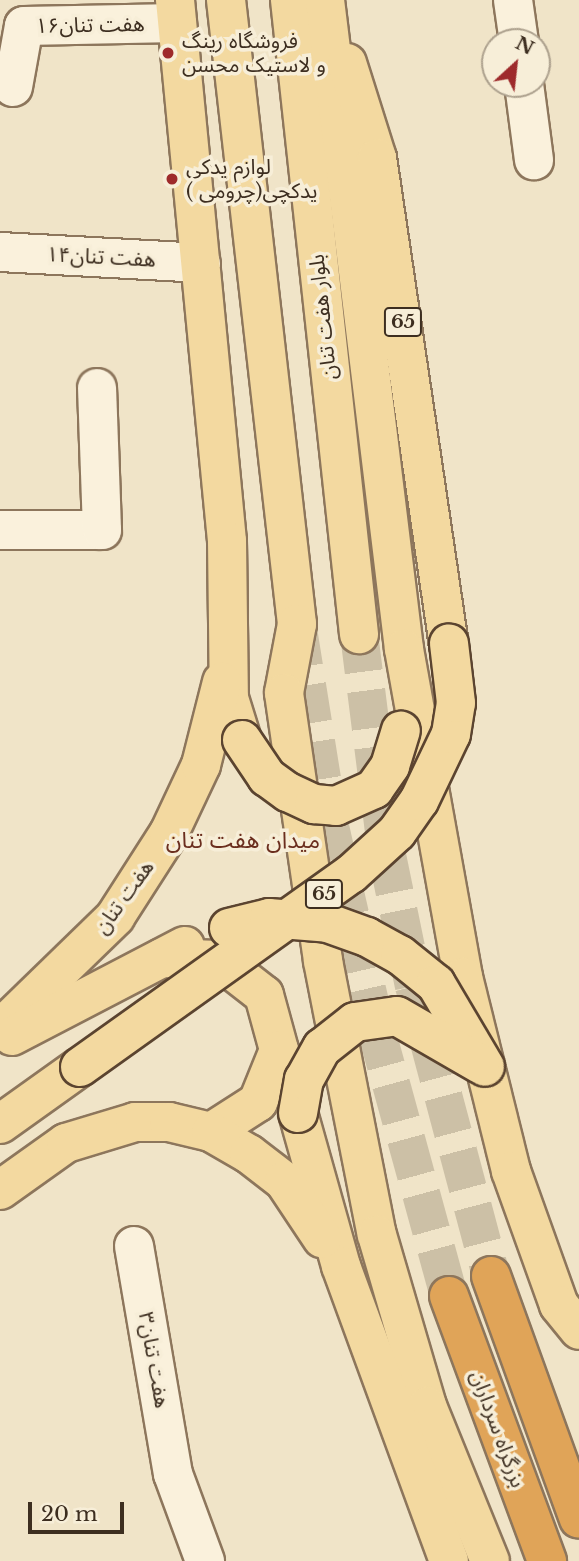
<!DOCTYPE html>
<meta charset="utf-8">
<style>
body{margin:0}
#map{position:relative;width:579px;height:1561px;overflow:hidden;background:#f0e4c8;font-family:"Libre Baskerville","Noto Sans Arabic",serif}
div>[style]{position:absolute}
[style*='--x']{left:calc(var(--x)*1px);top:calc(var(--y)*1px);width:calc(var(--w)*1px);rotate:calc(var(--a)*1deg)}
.highway-tunnel>*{height:38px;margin-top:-19px;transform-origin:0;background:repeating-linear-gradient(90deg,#ccc0a6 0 38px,transparent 0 57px)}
.roads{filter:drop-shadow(2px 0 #8d765c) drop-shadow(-2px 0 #8d765c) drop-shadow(0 2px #8d765c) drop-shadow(0 -2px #8d765c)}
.minor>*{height:38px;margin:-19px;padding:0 19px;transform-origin:19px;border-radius:19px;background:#faf1dc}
.major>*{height:38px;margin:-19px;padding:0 19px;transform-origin:19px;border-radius:19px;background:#f3d9a0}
.highway>*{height:38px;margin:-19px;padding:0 19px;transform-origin:19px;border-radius:19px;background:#e0a458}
.bridges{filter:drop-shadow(2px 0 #5b4430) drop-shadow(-2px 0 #5b4430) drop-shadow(0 2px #5b4430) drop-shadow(0 -2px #5b4430)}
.major-bridge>*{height:38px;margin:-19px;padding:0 19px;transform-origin:19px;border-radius:19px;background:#f3d9a0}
.dots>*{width:19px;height:19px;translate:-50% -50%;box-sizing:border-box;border:4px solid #f7eed8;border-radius:50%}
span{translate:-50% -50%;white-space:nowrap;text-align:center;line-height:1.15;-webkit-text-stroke:7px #f7eed8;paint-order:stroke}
.shield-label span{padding:2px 5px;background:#f7eed8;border:2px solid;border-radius:5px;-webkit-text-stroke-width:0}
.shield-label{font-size:19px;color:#3d2e20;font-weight:700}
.street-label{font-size:21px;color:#3d2e20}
.poi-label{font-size:21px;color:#3d2e20}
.left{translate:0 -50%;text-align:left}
.neighbourhood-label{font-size:23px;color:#6b2e1e}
.north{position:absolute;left:481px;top:28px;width:70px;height:70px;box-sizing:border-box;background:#f7eed8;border:2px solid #ada18e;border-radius:50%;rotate:27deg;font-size:19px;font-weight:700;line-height:28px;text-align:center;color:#3d2e20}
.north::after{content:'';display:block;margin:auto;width:24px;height:32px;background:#9e2a2b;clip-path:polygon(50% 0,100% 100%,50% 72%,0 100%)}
.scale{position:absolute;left:28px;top:1502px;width:96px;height:32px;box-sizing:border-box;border:4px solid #3d2e20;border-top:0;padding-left:9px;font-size:21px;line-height:24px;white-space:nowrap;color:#3d2e20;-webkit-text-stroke:5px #f7eed8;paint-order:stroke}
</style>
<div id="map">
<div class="highway-tunnel">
<i style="--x:298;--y:629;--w:195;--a:80.9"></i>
<i style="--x:329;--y:822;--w:212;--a:77.2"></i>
<i style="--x:376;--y:1029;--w:277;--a:74.7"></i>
<i style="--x:359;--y:634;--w:223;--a:82.8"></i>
<i style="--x:387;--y:855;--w:134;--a:78.4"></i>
<i style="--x:414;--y:986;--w:300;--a:75.1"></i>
</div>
<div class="roads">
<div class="minor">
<i style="--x:513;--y:0;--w:42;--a:81.9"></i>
<i style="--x:524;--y:84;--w:77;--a:82.5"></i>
<i style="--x:13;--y:87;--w:62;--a:-79.8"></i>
<i style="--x:24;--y:26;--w:153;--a:-1.1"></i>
<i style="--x:0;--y:252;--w:201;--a:3.1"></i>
<i style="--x:0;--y:530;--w:102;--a:0"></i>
<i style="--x:102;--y:530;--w:142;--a:-92"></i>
<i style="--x:134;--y:1246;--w:231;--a:80.3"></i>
<i style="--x:173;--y:1474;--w:93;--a:69.8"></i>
</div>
<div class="major">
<i style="--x:175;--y:0;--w:543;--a:84.51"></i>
<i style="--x:227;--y:541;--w:157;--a:89.3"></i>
<i style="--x:229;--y:698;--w:44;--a:72.8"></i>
<i style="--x:226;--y:0;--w:628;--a:83.51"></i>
<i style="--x:297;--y:624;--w:70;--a:100.7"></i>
<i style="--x:284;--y:693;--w:271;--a:81.7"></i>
<i style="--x:323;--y:961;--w:279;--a:78.9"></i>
<i style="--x:377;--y:1235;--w:178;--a:73.7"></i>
<i style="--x:427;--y:1406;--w:167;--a:67.9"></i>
<i style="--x:290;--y:0;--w:638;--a:83.79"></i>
<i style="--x:325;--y:0;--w:654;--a:83.06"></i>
<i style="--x:404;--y:649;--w:333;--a:79.8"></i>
<i style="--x:463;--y:977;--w:200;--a:76.1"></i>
<i style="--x:511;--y:1171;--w:142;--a:70.3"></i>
<i style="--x:559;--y:1305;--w:32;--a:51"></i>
<i style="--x:347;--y:63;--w:100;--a:72.5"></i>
<i style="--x:377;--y:158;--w:490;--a:81.6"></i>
<i style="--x:162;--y:958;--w:57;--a:2"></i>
<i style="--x:219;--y:960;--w:57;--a:37.9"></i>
<i style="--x:264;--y:995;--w:57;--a:74.7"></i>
<i style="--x:279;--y:1050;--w:56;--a:112"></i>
<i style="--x:258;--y:1102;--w:56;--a:147.4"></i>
<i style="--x:0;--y:1029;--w:161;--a:-44.2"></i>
<i style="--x:115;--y:917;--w:100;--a:-57.3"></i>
<i style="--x:169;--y:833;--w:75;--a:-64.8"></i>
<i style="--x:201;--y:765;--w:86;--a:-75.8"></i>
<i style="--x:12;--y:1036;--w:195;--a:-27.5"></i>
<i style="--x:298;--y:1113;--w:159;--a:74.3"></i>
<i style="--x:341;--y:1266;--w:314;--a:69.9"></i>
<i style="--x:0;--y:1124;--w:98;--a:-35.5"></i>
<i style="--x:0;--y:1190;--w:81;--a:-35.5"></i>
<i style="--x:66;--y:1143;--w:72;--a:-16.9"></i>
<i style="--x:135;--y:1122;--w:34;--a:0"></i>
<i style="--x:169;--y:1122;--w:43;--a:13.4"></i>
<i style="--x:211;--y:1132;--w:44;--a:30.1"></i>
<i style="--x:249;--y:1154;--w:44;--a:37.6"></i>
<i style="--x:284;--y:1181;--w:69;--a:56.3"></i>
</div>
<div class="highway">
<i style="--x:491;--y:1276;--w:258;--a:70.1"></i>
<i style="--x:449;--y:1296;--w:283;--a:69.7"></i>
</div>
</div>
<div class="bridges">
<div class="major-bridge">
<i style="--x:242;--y:740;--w:45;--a:56"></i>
<i style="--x:267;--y:777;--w:26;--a:36"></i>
<i style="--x:288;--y:792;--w:29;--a:25"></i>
<i style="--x:314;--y:804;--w:22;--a:5"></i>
<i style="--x:336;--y:806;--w:42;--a:-24.1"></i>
<i style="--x:374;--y:789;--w:28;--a:-55"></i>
<i style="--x:390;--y:766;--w:37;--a:-73"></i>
<i style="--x:229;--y:928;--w:41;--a:-14"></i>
<i style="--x:269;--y:918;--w:59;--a:4.8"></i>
<i style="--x:328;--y:923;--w:41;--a:19.7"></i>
<i style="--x:367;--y:937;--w:38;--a:29"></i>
<i style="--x:400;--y:955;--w:46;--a:38.9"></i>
<i style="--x:436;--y:984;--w:96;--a:59.4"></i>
<i style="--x:80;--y:1067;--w:333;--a:-35.5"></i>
<i style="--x:351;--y:874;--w:62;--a:-42.4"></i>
<i style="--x:397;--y:832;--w:38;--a:-55"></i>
<i style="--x:419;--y:801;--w:74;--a:-64.5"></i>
<i style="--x:451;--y:734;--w:31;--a:-81"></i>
<i style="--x:456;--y:703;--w:60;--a:-96.7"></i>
<i style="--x:298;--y:1113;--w:34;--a:-80"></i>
<i style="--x:304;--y:1080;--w:37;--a:-61"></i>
<i style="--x:322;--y:1048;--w:42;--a:-38.2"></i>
<i style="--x:355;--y:1022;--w:42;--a:-8.1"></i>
<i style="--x:397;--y:1016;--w:96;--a:30"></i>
</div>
</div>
<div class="dots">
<i style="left:168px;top:53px;background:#9e2a2b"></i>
<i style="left:172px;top:179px;background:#9e2a2b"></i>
</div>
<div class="shield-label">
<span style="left:403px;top:322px">65</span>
<span style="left:324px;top:894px">65</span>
</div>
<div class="street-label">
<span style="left:90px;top:25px;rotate:-1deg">هفت تنان۱۶</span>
<span style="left:101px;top:257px;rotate:3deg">هفت تنان۱۴</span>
<span style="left:323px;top:317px;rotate:-96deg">بلوار هفت تنان</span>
<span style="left:124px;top:897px;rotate:-54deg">هفت تنان</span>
<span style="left:154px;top:1360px;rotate:80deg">هفت تنان۳</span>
<span style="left:498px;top:1429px;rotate:70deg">بزرگراه سرداران</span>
</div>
<div class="poi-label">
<span class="left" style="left:182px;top:53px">فروشگاه رینگ<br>و لاستیک محسن</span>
<span class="left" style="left:186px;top:179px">لوازم یدکی<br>یدکچی(چرومی )</span>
</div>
<div class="neighbourhood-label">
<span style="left:243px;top:840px">میدان هفت تنان</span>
</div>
<div class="north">N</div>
<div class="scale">20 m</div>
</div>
